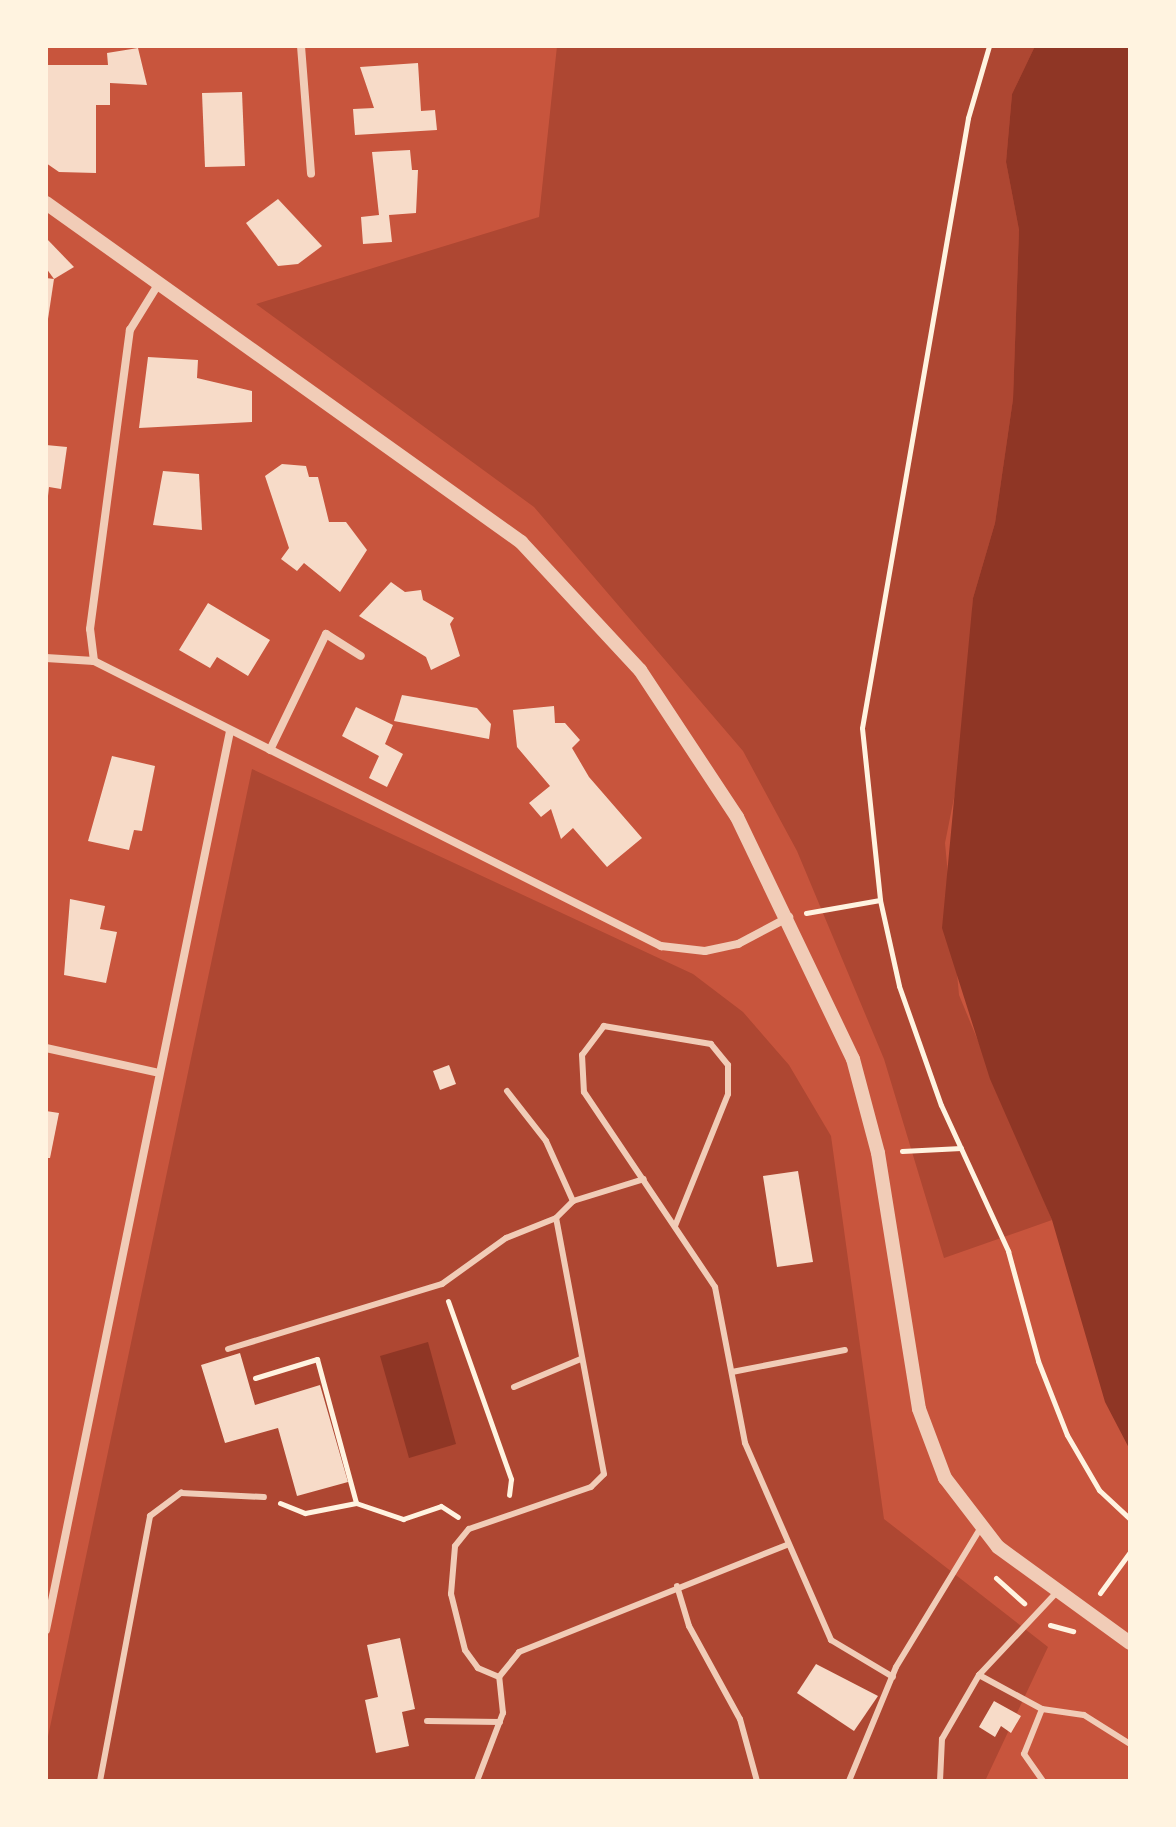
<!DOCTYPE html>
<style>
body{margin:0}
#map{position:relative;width:1176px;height:1827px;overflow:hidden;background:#c8553d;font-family:"Work Sans",sans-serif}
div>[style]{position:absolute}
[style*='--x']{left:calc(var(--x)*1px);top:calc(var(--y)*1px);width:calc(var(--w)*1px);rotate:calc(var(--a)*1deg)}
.green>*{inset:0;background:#ae4732}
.water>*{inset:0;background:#8f3625}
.building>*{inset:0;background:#f7dbc8}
.path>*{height:5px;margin:-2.5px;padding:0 2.5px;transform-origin:2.5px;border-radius:2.5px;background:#fff3e0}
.service>*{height:6px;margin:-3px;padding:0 3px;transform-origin:3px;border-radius:3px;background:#f1ccb7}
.minor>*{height:8px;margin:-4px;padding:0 4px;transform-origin:4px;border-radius:4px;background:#f1ccb7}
.tertiary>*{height:14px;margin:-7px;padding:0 7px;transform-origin:7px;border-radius:7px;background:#f1ccb7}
span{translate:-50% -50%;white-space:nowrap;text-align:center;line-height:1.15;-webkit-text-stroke:8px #fff3e0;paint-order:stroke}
.frame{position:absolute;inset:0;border:48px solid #fff3e0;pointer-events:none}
</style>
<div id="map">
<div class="green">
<i style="clip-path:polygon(557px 46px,1035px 46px,1012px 94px,1006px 162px,1019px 230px,1013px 399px,995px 523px,973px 598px,963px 753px,945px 843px,959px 995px,1052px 1220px,944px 1258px,884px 1059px,797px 851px,743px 751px,534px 507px,256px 304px,539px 217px)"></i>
<i style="clip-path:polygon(252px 769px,693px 974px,743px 1012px,789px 1065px,831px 1136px,884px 1519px,1048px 1647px,985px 1781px,46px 1781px,46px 1746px)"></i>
</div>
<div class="water">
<i style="clip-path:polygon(1035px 46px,1130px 46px,1130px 1450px,1105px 1402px,1052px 1220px,990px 1079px,942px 928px,973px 598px,995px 523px,1013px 399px,1019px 230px,1006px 162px,1012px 94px)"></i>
<i style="clip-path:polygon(428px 1342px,456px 1444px,409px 1458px,380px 1356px)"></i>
</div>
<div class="building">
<i style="clip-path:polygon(138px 48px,147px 85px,110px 83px,110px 105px,96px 105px,96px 173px,59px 172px,46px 163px,46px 65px,108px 65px,107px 53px)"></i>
<i style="clip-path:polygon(418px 63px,421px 111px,435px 110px,437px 130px,355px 135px,353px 109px,374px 108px,360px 67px)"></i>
<i style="clip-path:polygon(242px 92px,245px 166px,205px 167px,202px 93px)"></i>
<i style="clip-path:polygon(410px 150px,412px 170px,418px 170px,416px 213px,389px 215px,392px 242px,363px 244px,361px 217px,379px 215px,372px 152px)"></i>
<i style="clip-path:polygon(278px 199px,322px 246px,298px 264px,278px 266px,246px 223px)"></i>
<i style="clip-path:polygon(46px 238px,74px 267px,54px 279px,46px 268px)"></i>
<i style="clip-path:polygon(46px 278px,54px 279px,48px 319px,46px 319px)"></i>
<i style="clip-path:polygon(148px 357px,198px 360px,197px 378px,252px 391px,252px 422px,139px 428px)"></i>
<i style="clip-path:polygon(46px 445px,67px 447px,61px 489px,49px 487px,48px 496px)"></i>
<i style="clip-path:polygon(282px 464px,306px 466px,309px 477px,318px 477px,329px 522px,346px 522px,367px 550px,340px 592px,304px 563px,297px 571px,281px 559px,289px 548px,265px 476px)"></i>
<i style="clip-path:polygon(163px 471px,199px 474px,202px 530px,153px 525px)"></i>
<i style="clip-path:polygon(391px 582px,405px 592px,421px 590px,423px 600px,454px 618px,450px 624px,460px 656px,431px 670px,426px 657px,359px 616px)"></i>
<i style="clip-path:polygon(208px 603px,270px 640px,248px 676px,217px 657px,210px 668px,179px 650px)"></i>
<i style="clip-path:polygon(402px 695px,477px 708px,491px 724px,489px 739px,394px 721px)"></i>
<i style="clip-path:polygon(554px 706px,555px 723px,565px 723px,580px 740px,572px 748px,589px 777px,642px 838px,607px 867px,573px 828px,561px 839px,551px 809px,541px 817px,529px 803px,550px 786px,517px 747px,513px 710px)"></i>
<i style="clip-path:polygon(356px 707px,393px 725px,385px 744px,403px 754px,387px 787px,369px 778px,379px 756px,342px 736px)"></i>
<i style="clip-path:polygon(112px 756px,155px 766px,142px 831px,134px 830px,129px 850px,88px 841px)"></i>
<i style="clip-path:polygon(70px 899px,105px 906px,100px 929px,117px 932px,106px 983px,64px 975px)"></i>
<i style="clip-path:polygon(449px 1065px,456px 1084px,440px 1090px,433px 1071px)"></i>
<i style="clip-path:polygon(46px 1111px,59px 1113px,50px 1158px,46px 1158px)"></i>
<i style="clip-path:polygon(798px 1171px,813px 1262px,777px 1267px,763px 1176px)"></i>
<i style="clip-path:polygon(240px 1353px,255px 1405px,320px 1385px,348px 1482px,297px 1496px,278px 1428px,225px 1443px,201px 1365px)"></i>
<i style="clip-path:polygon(400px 1638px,415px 1709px,402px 1712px,409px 1746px,376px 1753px,365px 1700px,378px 1697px,367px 1645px)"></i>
<i style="clip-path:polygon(816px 1664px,878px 1696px,854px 1731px,797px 1693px)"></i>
<i style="clip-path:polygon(994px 1701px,1021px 1716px,1011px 1733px,1001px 1726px,995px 1737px,979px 1727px)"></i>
</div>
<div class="path">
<i style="--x:989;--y:46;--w:75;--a:106.3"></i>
<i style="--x:968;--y:118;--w:619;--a:99.86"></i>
<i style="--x:862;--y:728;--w:173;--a:84"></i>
<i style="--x:880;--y:900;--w:88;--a:77.5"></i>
<i style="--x:899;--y:986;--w:126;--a:70.6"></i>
<i style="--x:941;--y:1105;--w:161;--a:65.3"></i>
<i style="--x:1008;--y:1251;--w:114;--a:74.7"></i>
<i style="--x:1038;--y:1361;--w:79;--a:68.6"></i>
<i style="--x:1067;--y:1435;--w:64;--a:59.8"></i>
<i style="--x:1099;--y:1490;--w:42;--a:43.1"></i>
<i style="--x:806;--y:913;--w:75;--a:-10"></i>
<i style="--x:902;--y:1151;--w:59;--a:-2.9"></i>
<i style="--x:448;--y:1301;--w:189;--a:70.5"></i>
<i style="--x:511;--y:1479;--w:16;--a:97"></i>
<i style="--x:255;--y:1378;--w:65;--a:-17"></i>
<i style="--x:317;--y:1359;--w:149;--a:74.8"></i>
<i style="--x:280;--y:1503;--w:27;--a:22"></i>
<i style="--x:305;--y:1513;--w:52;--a:-11.1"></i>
<i style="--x:356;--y:1503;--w:50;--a:18.8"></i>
<i style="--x:403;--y:1519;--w:40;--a:-18.9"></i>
<i style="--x:441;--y:1506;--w:20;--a:33"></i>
<i style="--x:996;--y:1578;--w:38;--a:42"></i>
<i style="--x:1100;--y:1593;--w:51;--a:-53.8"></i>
<i style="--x:1050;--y:1625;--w:24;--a:15"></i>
</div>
<div class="service">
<i style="--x:507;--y:1091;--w:63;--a:52"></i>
<i style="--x:546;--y:1141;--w:66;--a:65.8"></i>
<i style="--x:675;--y:1226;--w:142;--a:-68.1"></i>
<i style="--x:728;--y:1094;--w:29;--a:-90"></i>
<i style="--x:728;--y:1065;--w:27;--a:-129"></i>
<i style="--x:711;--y:1044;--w:109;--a:-170.5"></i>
<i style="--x:604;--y:1026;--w:36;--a:127"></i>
<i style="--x:582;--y:1055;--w:37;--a:87"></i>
<i style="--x:584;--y:1092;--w:235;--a:56.1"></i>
<i style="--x:715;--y:1287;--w:159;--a:79.1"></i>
<i style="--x:745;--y:1443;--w:215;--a:66.4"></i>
<i style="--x:831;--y:1640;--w:72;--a:30.8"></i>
<i style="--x:228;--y:1349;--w:224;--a:-16.9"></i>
<i style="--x:442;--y:1284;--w:79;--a:-35.7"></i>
<i style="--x:506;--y:1238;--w:54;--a:-21.8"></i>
<i style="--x:732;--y:1372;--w:115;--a:-11"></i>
<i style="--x:514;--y:1387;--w:73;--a:-22.7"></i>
<i style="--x:677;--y:1586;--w:42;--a:73.3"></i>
<i style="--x:689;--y:1626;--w:106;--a:61.3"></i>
<i style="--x:740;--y:1719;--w:64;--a:74.7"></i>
<i style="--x:979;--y:1675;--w:72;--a:28.4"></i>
<i style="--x:1042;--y:1709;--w:42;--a:8.1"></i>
<i style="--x:1084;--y:1715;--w:54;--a:32.2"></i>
<i style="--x:499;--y:1677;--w:23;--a:-157"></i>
<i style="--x:478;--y:1668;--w:22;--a:-126"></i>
<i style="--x:465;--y:1650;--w:58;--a:-104"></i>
<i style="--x:451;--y:1594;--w:48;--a:-85.2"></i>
<i style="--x:455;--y:1546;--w:22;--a:-51"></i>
<i style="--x:469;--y:1529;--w:129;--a:-19"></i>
<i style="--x:591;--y:1487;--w:18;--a:-45"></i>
<i style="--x:604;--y:1474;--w:260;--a:-100.6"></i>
<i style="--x:556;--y:1218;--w:24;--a:-45"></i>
<i style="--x:573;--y:1201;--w:74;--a:-17.2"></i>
<i style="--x:1042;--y:1709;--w:48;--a:111.8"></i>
<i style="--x:1024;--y:1754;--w:33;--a:55"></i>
<i style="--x:427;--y:1721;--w:73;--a:0.8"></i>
<i style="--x:100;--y:1781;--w:270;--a:-79.3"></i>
<i style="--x:150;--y:1516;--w:39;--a:-37"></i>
<i style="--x:181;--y:1493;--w:83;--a:2.8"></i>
<i style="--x:477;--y:1781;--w:73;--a:-69.1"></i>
<i style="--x:503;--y:1713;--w:36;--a:-96"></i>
<i style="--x:499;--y:1677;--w:32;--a:-51"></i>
<i style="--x:519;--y:1652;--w:289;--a:-21.8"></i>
<i style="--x:849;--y:1781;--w:123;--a:-67.6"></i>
<i style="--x:896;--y:1667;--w:162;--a:-58.7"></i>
<i style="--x:940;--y:1781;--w:42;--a:-87.3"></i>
<i style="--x:942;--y:1739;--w:74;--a:-60"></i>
<i style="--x:979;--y:1675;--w:112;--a:-46.8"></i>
</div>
<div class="minor">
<i style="--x:301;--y:46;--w:128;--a:85.5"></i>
<i style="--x:46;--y:658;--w:48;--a:3.6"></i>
<i style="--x:94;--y:661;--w:635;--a:26.69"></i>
<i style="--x:661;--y:946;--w:44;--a:6.5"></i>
<i style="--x:705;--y:951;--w:34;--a:-12"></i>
<i style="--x:738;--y:944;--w:58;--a:-27.9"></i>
<i style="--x:94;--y:661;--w:32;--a:-97"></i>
<i style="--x:90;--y:629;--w:302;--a:-82.4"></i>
<i style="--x:130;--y:330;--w:55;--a:-58.3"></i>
<i style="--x:270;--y:750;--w:129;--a:-64.2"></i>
<i style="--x:326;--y:634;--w:41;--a:32.2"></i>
<i style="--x:46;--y:1048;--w:112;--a:12.4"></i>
<i style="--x:46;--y:1630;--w:918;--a:-78.43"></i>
</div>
<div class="tertiary">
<i style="--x:46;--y:203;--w:584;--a:35.51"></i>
<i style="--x:521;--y:542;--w:175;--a:47.1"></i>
<i style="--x:640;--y:670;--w:176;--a:56.6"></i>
<i style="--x:737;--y:817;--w:268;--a:64.4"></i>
<i style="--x:853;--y:1059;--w:97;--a:75.1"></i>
<i style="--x:878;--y:1153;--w:259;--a:80.9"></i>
<i style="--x:919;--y:1409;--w:74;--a:69.4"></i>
<i style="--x:945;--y:1478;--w:87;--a:52.5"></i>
<i style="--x:998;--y:1547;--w:163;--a:36"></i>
</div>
<div class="frame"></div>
</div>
